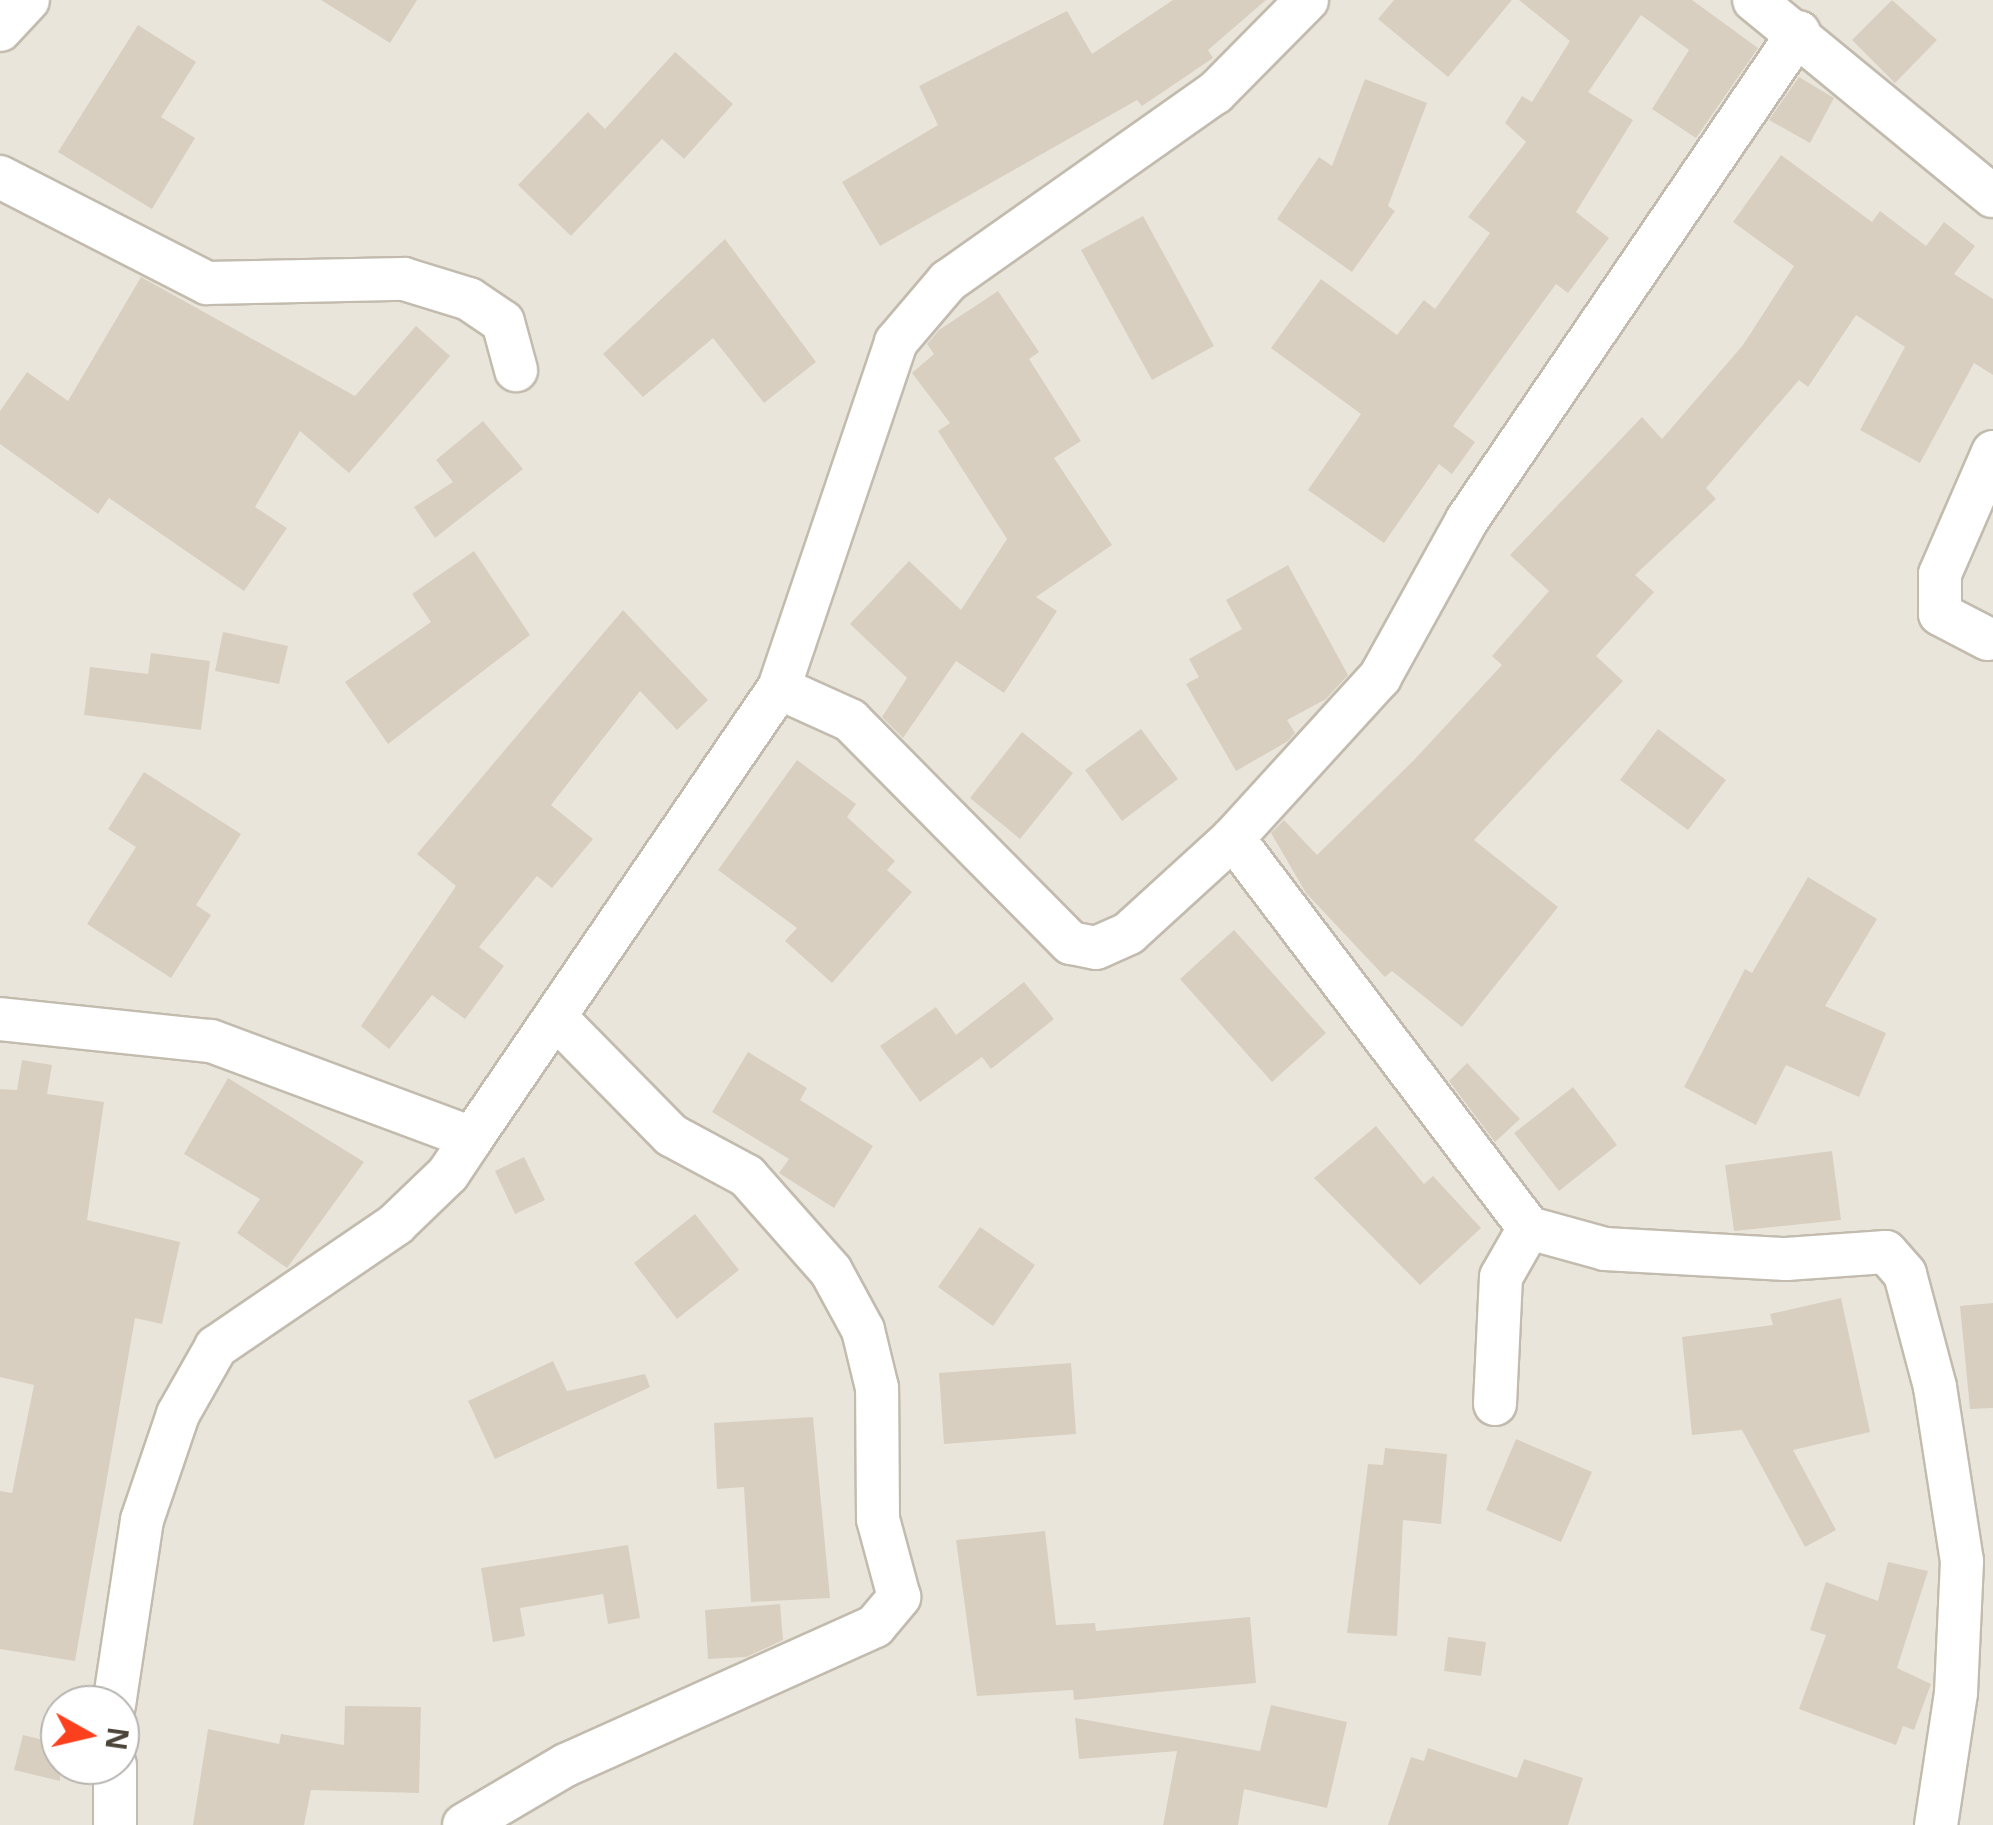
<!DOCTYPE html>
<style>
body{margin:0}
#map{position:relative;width:1993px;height:1825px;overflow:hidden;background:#f6f3ec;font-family:"Noto Sans",sans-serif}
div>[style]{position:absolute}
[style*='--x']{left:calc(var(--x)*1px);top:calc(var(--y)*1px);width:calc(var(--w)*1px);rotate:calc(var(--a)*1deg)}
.residential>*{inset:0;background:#eae5da}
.building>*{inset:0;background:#d8cfc1}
.roads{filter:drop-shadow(2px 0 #c2bbae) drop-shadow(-2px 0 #c2bbae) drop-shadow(0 2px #c2bbae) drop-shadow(0 -2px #c2bbae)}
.street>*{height:42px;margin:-21px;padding:0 21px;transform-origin:21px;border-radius:21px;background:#fff}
span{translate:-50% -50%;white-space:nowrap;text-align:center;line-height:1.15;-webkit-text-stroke:10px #fff;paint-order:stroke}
.north{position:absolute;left:40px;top:1685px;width:100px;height:100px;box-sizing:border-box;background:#fff;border:2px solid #b7b4b0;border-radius:50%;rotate:98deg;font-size:28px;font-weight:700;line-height:40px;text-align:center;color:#4b4439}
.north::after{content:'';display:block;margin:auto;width:35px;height:45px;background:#fc3f1d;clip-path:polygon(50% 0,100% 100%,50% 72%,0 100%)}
</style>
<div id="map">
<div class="residential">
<i style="clip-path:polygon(evenodd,0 0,1993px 0,1993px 1825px,0 1825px,0 0,60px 1705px,120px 1705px,120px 1765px,60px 1765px,60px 1705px)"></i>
</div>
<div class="building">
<i style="clip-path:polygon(321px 0,417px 0,390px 43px)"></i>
<i style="clip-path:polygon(1173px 0,1266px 0,1208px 50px,1213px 58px,1142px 106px,1137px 100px,880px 246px,842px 182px,938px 125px,919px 86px,1067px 11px,1092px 54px)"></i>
<i style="clip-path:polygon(1394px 0,1512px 0,1448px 77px,1378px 19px)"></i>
<i style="clip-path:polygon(1519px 0,1692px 0,1758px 48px,1696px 138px,1652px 109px,1689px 50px,1641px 15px,1588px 92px,1633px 120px,1576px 212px,1609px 238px,1568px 293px,1556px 284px,1453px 426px,1475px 442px,1452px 474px,1439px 464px,1384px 543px,1308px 490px,1361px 414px,1271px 348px,1321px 279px,1397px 335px,1424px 300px,1435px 309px,1490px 233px,1468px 217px,1526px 142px,1505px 123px,1522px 96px,1532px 102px,1570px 41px)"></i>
<i style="clip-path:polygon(1892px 0,1937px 40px,1895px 83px,1852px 40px)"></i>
<i style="clip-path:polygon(138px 25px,196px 62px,161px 117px,195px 138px,152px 209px,58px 152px)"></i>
<i style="clip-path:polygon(675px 52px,733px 104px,684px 159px,662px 139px,571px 236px,518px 185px,588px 112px,605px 129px)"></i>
<i style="clip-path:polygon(1799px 77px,1834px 98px,1810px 143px,1769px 120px)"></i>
<i style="clip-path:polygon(1365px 79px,1427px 103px,1388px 206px,1395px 211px,1352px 272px,1277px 219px,1319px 157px,1332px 166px)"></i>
<i style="clip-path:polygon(1781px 155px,1872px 222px,1880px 211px,1926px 246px,1944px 222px,1975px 246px,1954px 274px,1993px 299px,1993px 375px,1974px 363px,1920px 463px,1860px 430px,1905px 347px,1856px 315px,1808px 387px,1799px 380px,1706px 488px,1716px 499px,1635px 575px,1654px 592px,1596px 656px,1623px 681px,1474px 840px,1558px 907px,1462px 1027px,1392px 971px,1385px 977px,1306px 893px,1271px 833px,1284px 820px,1317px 855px,1414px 760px,1502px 665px,1492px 656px,1549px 591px,1510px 555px,1642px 417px,1662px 439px,1743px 345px,1794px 266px,1733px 222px)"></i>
<i style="clip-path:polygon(1143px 216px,1214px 346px,1152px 380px,1081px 250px)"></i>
<i style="clip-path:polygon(725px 239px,816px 362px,764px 403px,713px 338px,643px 397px,603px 354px)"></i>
<i style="clip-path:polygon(141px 277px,355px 396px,416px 326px,450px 356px,349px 473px,300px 431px,255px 507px,287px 528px,244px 591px,109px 498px,98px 514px,0 444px,0 411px,27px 372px,68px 401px)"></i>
<i style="clip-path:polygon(998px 291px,1039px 352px,1029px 359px,1081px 441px,1054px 458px,1112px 545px,1036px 597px,1057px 611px,1004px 693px,956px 661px,903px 738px,882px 717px,907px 678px,850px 624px,909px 561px,961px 610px,1007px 539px,938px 431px,950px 423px,912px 373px,934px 354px,927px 344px,939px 330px)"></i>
<i style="clip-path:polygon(483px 421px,523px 469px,435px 538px,414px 507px,453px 482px,436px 460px)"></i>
<i style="clip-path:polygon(474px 551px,530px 635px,388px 744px,345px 682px,431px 622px,412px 594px)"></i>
<i style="clip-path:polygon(1288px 565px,1348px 675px,1326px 699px,1287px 720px,1295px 733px,1288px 741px,1236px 771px,1186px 684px,1199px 677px,1189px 659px,1242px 629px,1226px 600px)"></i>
<i style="clip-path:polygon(623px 610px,708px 700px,677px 730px,640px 691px,551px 805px,593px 839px,552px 888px,537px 876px,479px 947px,504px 966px,465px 1019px,432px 995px,389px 1049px,361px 1026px,456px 886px,417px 854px)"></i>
<i style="clip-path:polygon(223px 632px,288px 646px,279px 684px,215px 671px)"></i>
<i style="clip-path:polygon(151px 653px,210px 661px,201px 730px,84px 715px,90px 667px,148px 674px)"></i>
<i style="clip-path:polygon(1141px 729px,1178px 779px,1122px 821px,1085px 770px)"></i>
<i style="clip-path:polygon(1658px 729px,1726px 780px,1688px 830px,1620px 780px)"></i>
<i style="clip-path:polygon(1022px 732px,1073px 773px,1020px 839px,970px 798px)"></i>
<i style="clip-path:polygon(797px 760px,856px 804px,847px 817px,895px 861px,887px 870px,912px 892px,832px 983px,785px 941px,797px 928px,718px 870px)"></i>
<i style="clip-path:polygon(144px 772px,241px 834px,196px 905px,211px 915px,171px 978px,87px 924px,136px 847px,108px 829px)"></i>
<i style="clip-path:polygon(1808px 877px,1877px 919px,1825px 1006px,1886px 1033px,1859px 1097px,1786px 1065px,1756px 1125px,1684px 1087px,1745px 969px,1752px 973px)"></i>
<i style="clip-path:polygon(1234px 930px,1326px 1033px,1272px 1082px,1180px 979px)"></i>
<i style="clip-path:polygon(1024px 982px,1054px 1019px,991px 1069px,982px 1057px,920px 1102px,880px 1046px,936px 1007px,956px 1035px)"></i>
<i style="clip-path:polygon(748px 1052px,807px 1088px,800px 1100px,873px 1146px,834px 1208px,779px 1173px,789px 1159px,712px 1112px)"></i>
<i style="clip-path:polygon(22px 1060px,52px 1065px,47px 1094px,104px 1102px,87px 1220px,180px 1242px,162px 1324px,135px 1318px,75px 1661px,0 1649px,0 1491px,12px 1493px,34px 1385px,0 1377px,0 1089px,17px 1090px)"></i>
<i style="clip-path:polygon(1467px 1063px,1520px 1119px,1495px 1142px,1449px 1081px)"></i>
<i style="clip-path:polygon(228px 1078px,364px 1162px,287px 1268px,237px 1233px,260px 1199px,184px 1154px)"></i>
<i style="clip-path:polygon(1573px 1087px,1617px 1145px,1559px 1191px,1514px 1133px)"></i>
<i style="clip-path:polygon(1376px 1126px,1424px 1184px,1433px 1176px,1481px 1228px,1420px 1285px,1314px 1178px)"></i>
<i style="clip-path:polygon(1832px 1151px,1841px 1220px,1734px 1231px,1725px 1165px)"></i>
<i style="clip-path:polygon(524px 1157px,545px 1200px,515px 1214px,495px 1171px)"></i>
<i style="clip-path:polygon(695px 1214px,739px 1270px,677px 1319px,634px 1263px)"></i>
<i style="clip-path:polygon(980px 1227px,1035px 1265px,993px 1326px,938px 1287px)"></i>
<i style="clip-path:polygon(1841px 1298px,1870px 1432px,1793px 1450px,1836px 1530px,1805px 1547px,1742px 1430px,1692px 1435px,1682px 1337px,1773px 1325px,1770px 1314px)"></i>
<i style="clip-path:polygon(1993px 1303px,1993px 1408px,1970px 1409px,1960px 1306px)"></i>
<i style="clip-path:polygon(553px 1361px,567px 1391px,645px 1374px,650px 1387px,495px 1459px,468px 1401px)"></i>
<i style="clip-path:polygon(1071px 1363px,1076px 1434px,944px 1444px,939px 1373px)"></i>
<i style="clip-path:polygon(813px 1417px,830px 1598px,751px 1602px,744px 1487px,717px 1489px,714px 1423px)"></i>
<i style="clip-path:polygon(1516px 1439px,1592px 1472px,1561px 1542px,1486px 1510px)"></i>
<i style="clip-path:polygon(1385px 1448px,1447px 1454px,1441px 1524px,1403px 1520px,1397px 1636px,1347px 1633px,1368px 1464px,1383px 1465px)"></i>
<i style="clip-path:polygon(1045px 1531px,1056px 1625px,1095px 1623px,1096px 1631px,1250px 1617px,1256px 1683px,1074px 1700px,1073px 1690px,977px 1696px,956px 1540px)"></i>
<i style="clip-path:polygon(628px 1545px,640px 1618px,608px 1624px,603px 1594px,520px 1608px,525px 1636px,493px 1642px,481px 1568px)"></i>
<i style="clip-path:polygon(1888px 1562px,1928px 1571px,1897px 1668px,1931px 1684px,1914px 1730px,1903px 1726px,1896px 1745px,1799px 1709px,1826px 1635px,1810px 1630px,1826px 1582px,1878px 1601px)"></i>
<i style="clip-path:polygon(780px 1604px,783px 1640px,746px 1657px,708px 1659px,705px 1610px)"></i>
<i style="clip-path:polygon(1448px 1637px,1486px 1642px,1481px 1676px,1444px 1671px)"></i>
<i style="clip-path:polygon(1271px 1705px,1347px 1722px,1327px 1808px,1244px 1789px,1238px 1825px,1163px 1825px,1177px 1751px,1079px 1759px,1075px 1718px,1260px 1751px)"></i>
<i style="clip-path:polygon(345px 1706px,421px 1707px,419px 1793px,311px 1790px,304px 1825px,193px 1825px,208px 1729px,279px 1744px,281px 1734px,344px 1745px)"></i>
<i style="clip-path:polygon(23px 1735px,60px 1744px,60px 1781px,14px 1770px)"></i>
<i style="clip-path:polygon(1428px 1748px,1517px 1778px,1524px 1759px,1583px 1778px,1568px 1825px,1388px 1825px,1411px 1757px,1424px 1761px)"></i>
</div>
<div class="roads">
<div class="street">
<i style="--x:1754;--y:0;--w:309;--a:39.4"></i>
<i style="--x:0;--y:30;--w:41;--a:-47"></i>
<i style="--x:0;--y:177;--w:233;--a:27.1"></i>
<i style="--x:207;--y:283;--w:197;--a:-1.2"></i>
<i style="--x:404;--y:279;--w:68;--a:17.1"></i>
<i style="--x:469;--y:299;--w:41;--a:34.1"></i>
<i style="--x:503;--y:322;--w:50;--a:74.8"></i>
<i style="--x:1988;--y:639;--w:54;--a:-152.5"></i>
<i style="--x:1940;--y:614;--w:40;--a:-90"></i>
<i style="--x:1940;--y:574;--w:133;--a:-66.5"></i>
<i style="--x:779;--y:688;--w:78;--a:24.3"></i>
<i style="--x:850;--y:720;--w:314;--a:45.3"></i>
<i style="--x:1071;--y:943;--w:25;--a:11"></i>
<i style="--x:1096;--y:948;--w:36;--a:-24"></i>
<i style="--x:1129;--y:933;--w:141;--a:-42.4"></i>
<i style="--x:1233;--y:838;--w:218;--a:-47.6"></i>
<i style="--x:1380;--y:677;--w:179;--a:-61"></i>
<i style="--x:1467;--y:520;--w:590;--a:-55.77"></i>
<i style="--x:1233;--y:838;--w:490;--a:52.8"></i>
<i style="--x:1529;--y:1228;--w:79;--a:15.4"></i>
<i style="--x:1605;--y:1249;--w:181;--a:3.2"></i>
<i style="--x:1786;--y:1259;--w:100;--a:-4"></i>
<i style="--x:1886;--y:1252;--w:29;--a:49"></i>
<i style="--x:1905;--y:1274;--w:117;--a:75.1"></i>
<i style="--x:1935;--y:1387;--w:176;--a:81.2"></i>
<i style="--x:1962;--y:1561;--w:132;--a:92.6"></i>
<i style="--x:1956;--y:1693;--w:134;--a:98.6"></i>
<i style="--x:0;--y:1019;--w:212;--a:6"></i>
<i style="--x:211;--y:1041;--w:278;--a:20.4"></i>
<i style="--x:472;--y:1138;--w:545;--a:-55.7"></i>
<i style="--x:779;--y:688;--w:365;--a:-71.3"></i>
<i style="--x:896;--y:342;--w:80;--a:-49.6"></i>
<i style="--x:948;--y:281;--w:327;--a:-35.2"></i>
<i style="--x:1215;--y:93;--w:131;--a:-45.3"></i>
<i style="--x:1495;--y:1404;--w:127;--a:-87.3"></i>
<i style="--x:1501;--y:1277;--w:56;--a:-60.3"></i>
<i style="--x:114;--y:1705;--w:187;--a:-81.4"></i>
<i style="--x:142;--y:1520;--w:112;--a:-71.2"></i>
<i style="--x:178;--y:1414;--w:77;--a:-60.4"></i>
<i style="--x:216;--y:1347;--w:218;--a:-34.3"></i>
<i style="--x:396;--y:1224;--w:72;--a:-43.9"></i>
<i style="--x:448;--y:1174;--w:43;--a:-56.3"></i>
<i style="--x:115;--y:1765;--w:60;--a:90"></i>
<i style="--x:464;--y:1825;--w:118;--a:-30.5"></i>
<i style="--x:566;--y:1765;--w:339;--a:-24.2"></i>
<i style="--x:875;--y:1626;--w:38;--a:-50"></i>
<i style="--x:899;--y:1597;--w:81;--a:-105.1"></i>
<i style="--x:878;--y:1519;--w:131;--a:-90.4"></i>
<i style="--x:877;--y:1388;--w:60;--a:-103.6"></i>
<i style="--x:863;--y:1330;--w:67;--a:-118.5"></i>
<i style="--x:831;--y:1271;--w:127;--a:-131.5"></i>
<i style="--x:747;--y:1176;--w:86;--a:-151.7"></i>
<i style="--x:671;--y:1135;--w:163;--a:-134.5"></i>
</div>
</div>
<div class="north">N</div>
</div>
